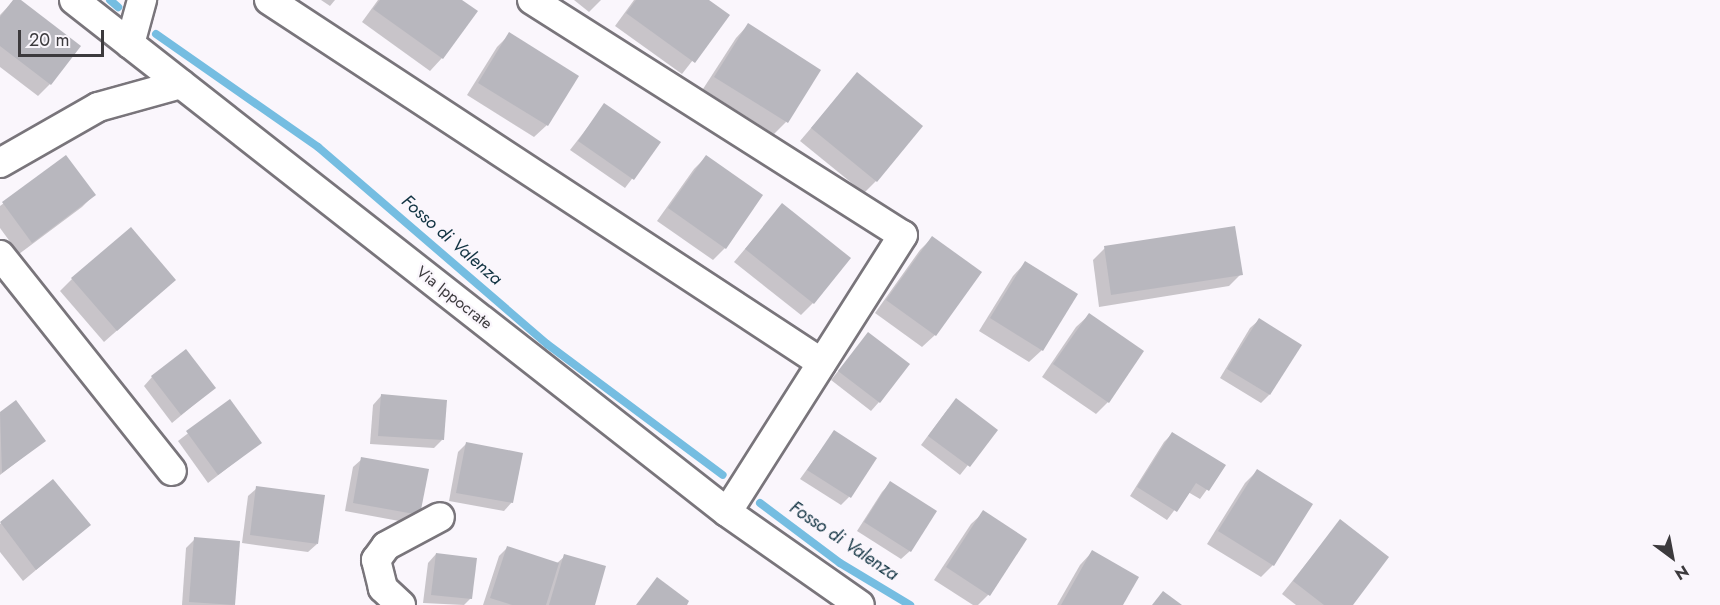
<!DOCTYPE html>
<style>
body{margin:0}
#map{position:relative;width:1720px;height:605px;overflow:hidden;background:#faf6fc;font-family:Jost,sans-serif}
div>[style]{position:absolute}
[style*='--x']{left:calc(var(--x)*1px);top:calc(var(--y)*1px);width:calc(var(--w)*1px);rotate:calc(var(--a)*1deg)}
.shadow>*{inset:0;background:#0003}
.stream>*{height:8px;margin:-4px;padding:0 4px;transform-origin:4px;border-radius:4px;background:#75bde1}
.building>*{inset:0;background:#b8b7be}
.roads{filter:drop-shadow(2px 0 #79757b) drop-shadow(-2px 0 #79757b) drop-shadow(0 2px #79757b) drop-shadow(0 -2px #79757b)}
.minor>*{height:28px;margin:-14px;padding:0 14px;transform-origin:14px;border-radius:14px;background:#fff}
span{translate:-50% -50%;white-space:nowrap;text-align:center;line-height:1.15;-webkit-text-stroke:4.5px #faf6fc;paint-order:stroke}
.street-label{font-size:16px;color:#3c3a3d}
.water-label{font-size:18px;color:#103241;font-style:italic}
.north{position:absolute;left:1642px;top:527px;width:60px;height:60px;-webkit-text-stroke:4px #faf6fc;paint-order:stroke;rotate:148deg;font-size:16px;font-weight:700;line-height:24px;text-align:center;color:#3c3a3d}
.north::after{content:'';display:block;margin:auto;width:21px;height:27px;background:#3c3a3d;clip-path:polygon(50% 0,100% 100%,50% 72%,0 100%)}
.scale{position:absolute;left:18px;top:30px;width:86px;height:27px;box-sizing:border-box;border:3px solid #3c3a3d;border-top:0;padding-left:8px;font-size:18px;line-height:21px;white-space:nowrap;color:#3c3a3d;-webkit-text-stroke:4px #faf6fc;paint-order:stroke}
</style>
<div id="map">
<div class="shadow">
<i style="clip-path:polygon(14px 0,19px 0,50px 84px,38px 96px,0 67px,0 15px)"></i>
<i style="clip-path:polygon(321px 0,335px 0,330px 6px)"></i>
<i style="clip-path:polygon(378px 0,460px 0,476px 11px,442px 58px,430px 71px,362px 22px)"></i>
<i style="clip-path:polygon(574px 0,601px 0,589px 12px)"></i>
<i style="clip-path:polygon(634px 0,707px 0,728px 15px,682px 74px,615px 26px)"></i>
<i style="clip-path:polygon(748px 25px,786px 122px,774px 134px,703px 89px,736px 38px)"></i>
<i style="clip-path:polygon(510px 34px,577px 76px,547px 125px,534px 137px,467px 95px,497px 47px)"></i>
<i style="clip-path:polygon(857px 74px,876px 181px,864px 193px,800px 141px)"></i>
<i style="clip-path:polygon(605px 105px,659px 143px,625px 188px,570px 150px)"></i>
<i style="clip-path:polygon(65px 157px,94px 195px,82px 207px,19px 254px,0 228px,0 206px)"></i>
<i style="clip-path:polygon(706px 157px,725px 248px,713px 260px,657px 221px,694px 169px)"></i>
<i style="clip-path:polygon(782px 205px,813px 303px,801px 315px,734px 262px)"></i>
<i style="clip-path:polygon(932px 238px,935px 335px,922px 347px,875px 313px,920px 250px)"></i>
<i style="clip-path:polygon(1105px 248px,1241px 274px,1229px 286px,1099px 307px,1093px 260px)"></i>
<i style="clip-path:polygon(1025px 263px,1042px 350px,1029px 362px,979px 331px,1013px 276px)"></i>
<i style="clip-path:polygon(72px 279px,174px 280px,104px 342px,60px 291px)"></i>
<i style="clip-path:polygon(1089px 315px,1108px 402px,1096px 414px,1042px 377px,1076px 327px)"></i>
<i style="clip-path:polygon(1259px 320px,1269px 395px,1261px 403px,1220px 378px,1250px 328px)"></i>
<i style="clip-path:polygon(868px 334px,879px 402px,871px 411px,831px 380px)"></i>
<i style="clip-path:polygon(152px 377px,214px 388px,172px 423px,144px 386px)"></i>
<i style="clip-path:polygon(381px 396px,442px 440px,434px 448px,370px 444px,373px 405px)"></i>
<i style="clip-path:polygon(230px 401px,260px 443px,208px 483px,178px 441px)"></i>
<i style="clip-path:polygon(16px 402px,44px 441px,0 475px,0 414px)"></i>
<i style="clip-path:polygon(948px 409px,996px 430px,960px 475px,921px 445px)"></i>
<i style="clip-path:polygon(834px 432px,849px 497px,841px 505px,800px 479px)"></i>
<i style="clip-path:polygon(1172px 434px,1224px 466px,1200px 499px,1188px 492px,1167px 520px,1130px 496px,1164px 442px)"></i>
<i style="clip-path:polygon(466px 444px,512px 502px,504px 511px,449px 501px,458px 452px)"></i>
<i style="clip-path:polygon(362px 459px,419px 514px,410px 523px,345px 511px,353px 467px)"></i>
<i style="clip-path:polygon(1258px 470px,1273px 565px,1261px 577px,1207px 544px,1245px 483px)"></i>
<i style="clip-path:polygon(53px 481px,89px 525px,23px 581px,0 552px,0 524px)"></i>
<i style="clip-path:polygon(890px 483px,910px 551px,901px 559px,857px 531px,882px 492px)"></i>
<i style="clip-path:polygon(257px 488px,317px 544px,308px 552px,242px 543px,248px 496px)"></i>
<i style="clip-path:polygon(984px 512px,1025px 540px,988px 595px,978px 605px,973px 605px,934px 580px,971px 524px)"></i>
<i style="clip-path:polygon(1340px 521px,1351px 605px,1296px 605px,1282px 594px)"></i>
<i style="clip-path:polygon(195px 539px,239px 542px,233px 605px,182px 605px,186px 548px)"></i>
<i style="clip-path:polygon(507px 548px,556px 564px,565px 556px,593px 605px,483px 605px,499px 556px)"></i>
<i style="clip-path:polygon(1092px 552px,1121px 605px,1057px 605px,1080px 565px)"></i>
<i style="clip-path:polygon(436px 554px,471px 598px,464px 605px,423px 603px,428px 563px)"></i>
</div>
<div class="stream">
<i style="--x:110;--y:0;--w:11;--a:41"></i>
<i style="--x:156;--y:34;--w:198;--a:34.9"></i>
<i style="--x:318;--y:147;--w:302;--a:40.7"></i>
<i style="--x:547;--y:344;--w:219;--a:36.7"></i>
<i style="--x:760;--y:503;--w:100;--a:36.9"></i>
<i style="--x:840;--y:563;--w:82;--a:31"></i>
</div>
<div class="building">
<i style="clip-path:polygon(13px 0,21px 0,81px 46px,51px 85px,0 46px,0 17px)"></i>
<i style="clip-path:polygon(380px 0,462px 0,478px 11px,443px 59px,373px 9px)"></i>
<i style="clip-path:polygon(636px 0,709px 0,730px 15px,695px 63px,626px 13px)"></i>
<i style="clip-path:polygon(748px 23px,821px 70px,788px 123px,714px 77px)"></i>
<i style="clip-path:polygon(509px 32px,579px 76px,548px 126px,478px 83px)"></i>
<i style="clip-path:polygon(857px 72px,923px 126px,877px 182px,811px 128px)"></i>
<i style="clip-path:polygon(604px 103px,661px 142px,634px 180px,578px 141px)"></i>
<i style="clip-path:polygon(66px 155px,96px 195px,32px 243px,2px 202px)"></i>
<i style="clip-path:polygon(706px 155px,763px 195px,726px 249px,668px 208px)"></i>
<i style="clip-path:polygon(782px 203px,851px 258px,814px 304px,745px 249px)"></i>
<i style="clip-path:polygon(1235px 226px,1243px 275px,1111px 295px,1104px 246px)"></i>
<i style="clip-path:polygon(131px 227px,176px 280px,117px 331px,71px 278px)"></i>
<i style="clip-path:polygon(932px 236px,982px 272px,936px 336px,886px 300px)"></i>
<i style="clip-path:polygon(1025px 261px,1078px 294px,1043px 351px,990px 318px)"></i>
<i style="clip-path:polygon(1089px 313px,1144px 351px,1109px 403px,1053px 364px)"></i>
<i style="clip-path:polygon(1259px 318px,1302px 345px,1270px 395px,1227px 369px)"></i>
<i style="clip-path:polygon(868px 332px,910px 364px,880px 403px,838px 371px)"></i>
<i style="clip-path:polygon(186px 349px,216px 388px,181px 415px,151px 376px)"></i>
<i style="clip-path:polygon(381px 394px,447px 400px,444px 440px,378px 436px)"></i>
<i style="clip-path:polygon(956px 398px,998px 430px,970px 467px,928px 436px)"></i>
<i style="clip-path:polygon(230px 399px,262px 443px,218px 475px,186px 431px)"></i>
<i style="clip-path:polygon(16px 400px,46px 441px,2px 473px,0 412px)"></i>
<i style="clip-path:polygon(834px 430px,877px 458px,851px 498px,807px 470px)"></i>
<i style="clip-path:polygon(1172px 432px,1226px 465px,1209px 491px,1196px 483px,1177px 512px,1137px 487px)"></i>
<i style="clip-path:polygon(466px 442px,523px 453px,513px 503px,456px 493px)"></i>
<i style="clip-path:polygon(361px 457px,429px 469px,420px 515px,353px 503px)"></i>
<i style="clip-path:polygon(1257px 469px,1313px 504px,1274px 566px,1218px 531px)"></i>
<i style="clip-path:polygon(53px 479px,91px 525px,36px 570px,0 522px)"></i>
<i style="clip-path:polygon(890px 481px,937px 511px,911px 552px,864px 522px)"></i>
<i style="clip-path:polygon(256px 486px,325px 495px,318px 544px,250px 535px)"></i>
<i style="clip-path:polygon(983px 510px,1027px 539px,990px 596px,946px 567px)"></i>
<i style="clip-path:polygon(1340px 519px,1389px 557px,1353px 605px,1324px 605px,1293px 581px)"></i>
<i style="clip-path:polygon(194px 537px,240px 541px,235px 605px,189px 602px)"></i>
<i style="clip-path:polygon(507px 546px,559px 563px,546px 605px,512px 605px,490px 598px)"></i>
<i style="clip-path:polygon(1092px 550px,1139px 577px,1123px 605px,1061px 605px)"></i>
<i style="clip-path:polygon(436px 553px,477px 558px,472px 599px,431px 595px)"></i>
<i style="clip-path:polygon(564px 554px,606px 566px,595px 605px,549px 605px)"></i>
<i style="clip-path:polygon(657px 577px,689px 601px,687px 605px,636px 605px)"></i>
<i style="clip-path:polygon(1163px 591px,1182px 605px,1152px 605px)"></i>
</div>
<div class="roads">
<div class="minor">
<i style="--x:74;--y:0;--w:830;--a:38.1"></i>
<i style="--x:727;--y:512;--w:162;--a:35"></i>
<i style="--x:269;--y:0;--w:661;--a:33.28"></i>
<i style="--x:532;--y:0;--w:439;--a:32.4"></i>
<i style="--x:903;--y:235;--w:328;--a:122.4"></i>
<i style="--x:130;--y:44;--w:46;--a:-74.7"></i>
<i style="--x:0;--y:163;--w:113;--a:-29.7"></i>
<i style="--x:98;--y:107;--w:86;--a:-15.5"></i>
<i style="--x:0;--y:255;--w:276;--a:51.5"></i>
<i style="--x:401;--y:605;--w:25;--a:-137"></i>
<i style="--x:383;--y:588;--w:29;--a:-104"></i>
<i style="--x:376;--y:560;--w:17;--a:-54"></i>
<i style="--x:386;--y:546;--w:61;--a:-28.2"></i>
</div>
</div>
<div class="street-label">
<span style="left:454px;top:298px;rotate:38deg">Via Ippocrate</span>
</div>
<div class="water-label">
<span style="left:452px;top:240px;rotate:41deg">Fosso di Valenza</span>
<span style="left:844px;top:541px;rotate:34deg">Fosso di Valenza</span>
</div>
<div class="north">N</div>
<div class="scale">20 m</div>
</div>
